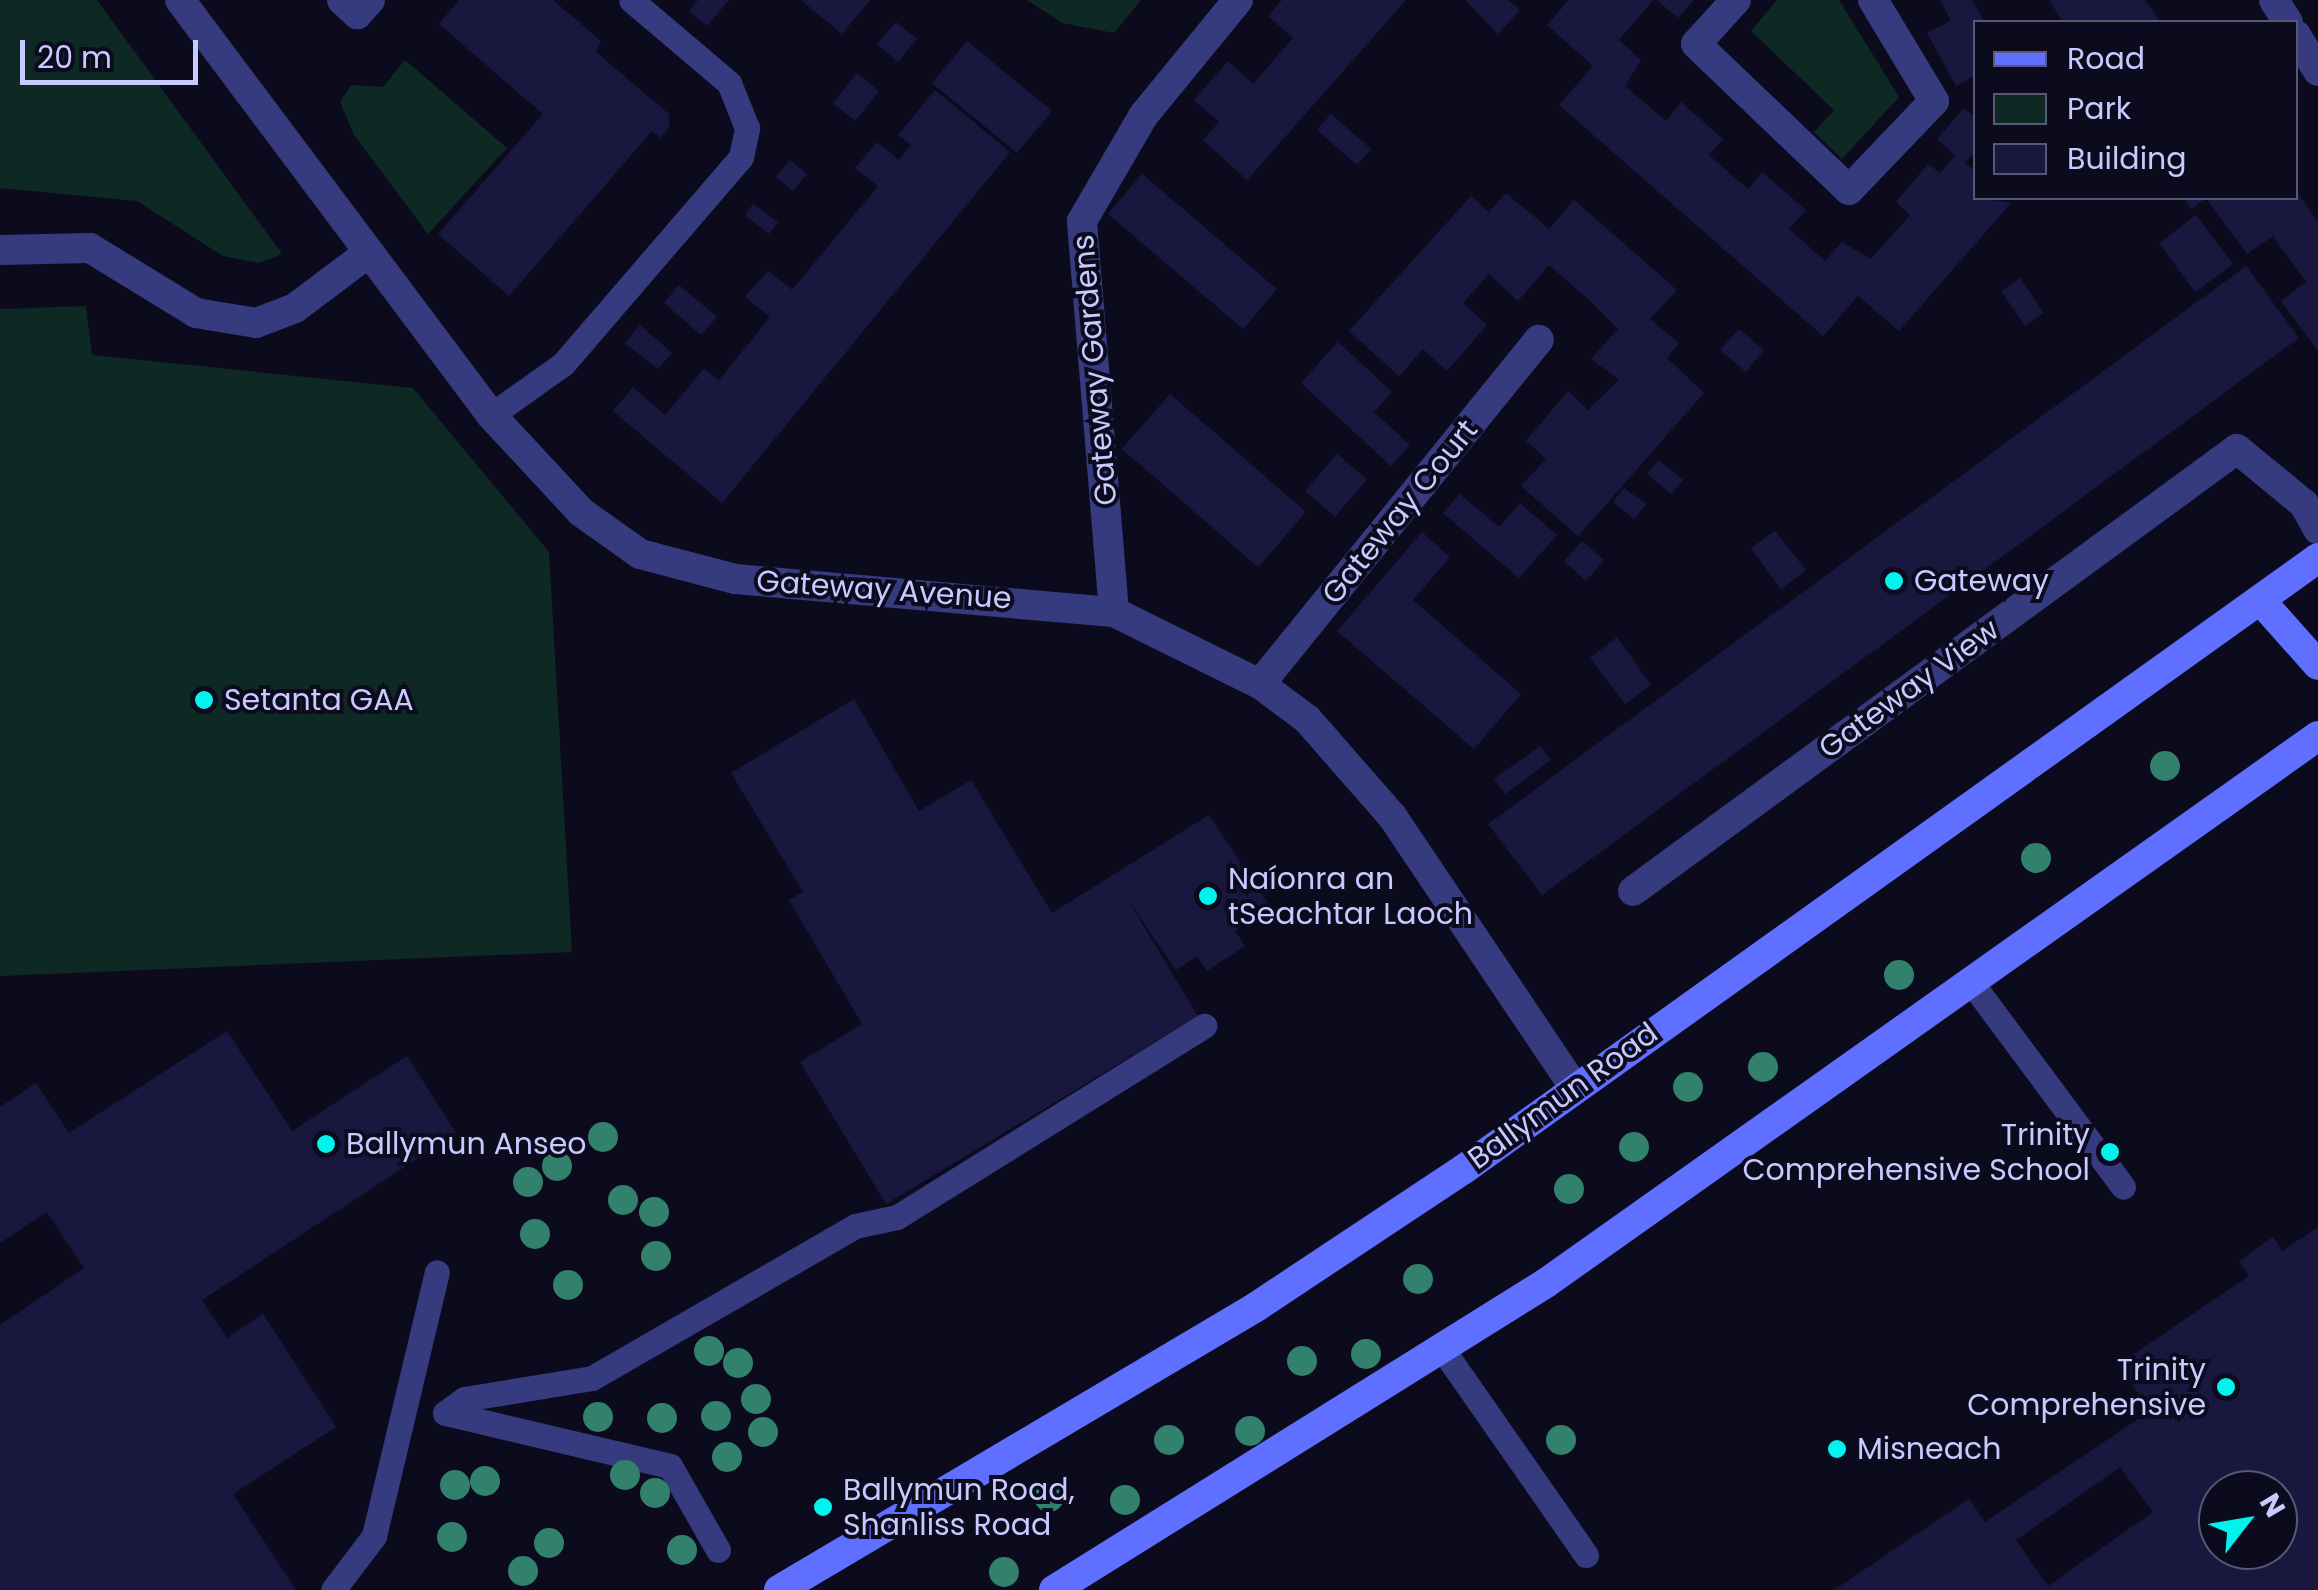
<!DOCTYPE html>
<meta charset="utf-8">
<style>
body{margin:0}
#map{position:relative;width:2318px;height:1590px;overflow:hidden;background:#0c0b1e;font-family:Poppins,sans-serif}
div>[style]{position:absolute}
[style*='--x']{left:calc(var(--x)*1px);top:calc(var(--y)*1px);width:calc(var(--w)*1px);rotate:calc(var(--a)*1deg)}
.green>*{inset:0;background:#0e2824}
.building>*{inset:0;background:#1a173f}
.lane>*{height:25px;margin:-12.5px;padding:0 12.5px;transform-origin:12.5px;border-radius:12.5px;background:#353b7e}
.street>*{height:30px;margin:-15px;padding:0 15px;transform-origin:15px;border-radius:15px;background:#353b7e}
.secondary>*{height:30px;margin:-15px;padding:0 15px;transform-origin:15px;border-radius:15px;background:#5f6fff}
.trees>*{width:30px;height:30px;margin:-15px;border-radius:50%;background:#32816c}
.dots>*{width:28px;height:28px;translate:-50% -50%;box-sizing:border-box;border:5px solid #0c0b1e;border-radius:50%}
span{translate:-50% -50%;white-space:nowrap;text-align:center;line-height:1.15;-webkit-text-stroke:8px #0c0b1e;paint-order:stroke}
.street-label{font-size:30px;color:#c8c9ff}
.poi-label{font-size:30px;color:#c8c9ff}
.left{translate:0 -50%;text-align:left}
.right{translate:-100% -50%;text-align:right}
.legend{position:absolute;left:1973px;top:20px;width:325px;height:180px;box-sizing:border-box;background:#0c0b1e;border:2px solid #575778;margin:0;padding:12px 18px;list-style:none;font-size:30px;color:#c8c9ff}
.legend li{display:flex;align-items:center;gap:20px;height:50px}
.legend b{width:50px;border:2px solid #575778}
.north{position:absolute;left:2198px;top:1470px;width:100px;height:100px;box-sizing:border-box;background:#0c0b1e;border:2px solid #575778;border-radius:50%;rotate:59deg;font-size:28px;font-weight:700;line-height:40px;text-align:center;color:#c8c9ff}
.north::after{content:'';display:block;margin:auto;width:35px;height:45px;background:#00f3ed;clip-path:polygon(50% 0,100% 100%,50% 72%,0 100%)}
.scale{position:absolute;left:20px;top:40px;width:178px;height:45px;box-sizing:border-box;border:5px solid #c8c9ff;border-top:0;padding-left:12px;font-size:30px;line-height:35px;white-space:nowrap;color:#c8c9ff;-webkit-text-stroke:8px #0c0b1e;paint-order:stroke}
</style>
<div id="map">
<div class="green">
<i style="clip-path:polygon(0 0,97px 0,282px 254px,259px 263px,223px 256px,137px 201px,0 188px)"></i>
<i style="clip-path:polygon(1027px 0,1141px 0,1114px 33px,1062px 23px)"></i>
<i style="clip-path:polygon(1777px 0,1839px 0,1899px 97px,1842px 159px,1814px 132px,1834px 110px,1751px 31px)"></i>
<i style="clip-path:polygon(405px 60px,507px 148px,428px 234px,354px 135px,340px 102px,351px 85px,383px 87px)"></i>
<i style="clip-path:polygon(86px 306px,92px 355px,413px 388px,549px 552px,572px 952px,0 976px,0 309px)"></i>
</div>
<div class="building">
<i style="clip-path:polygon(459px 0,553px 0,601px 41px,596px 52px,669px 114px,669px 127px,660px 138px,652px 131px,509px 296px,438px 234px,543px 114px,439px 24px)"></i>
<i style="clip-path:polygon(698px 0,729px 0,707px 26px,689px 11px)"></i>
<i style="clip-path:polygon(801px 0,870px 0,842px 34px)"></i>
<i style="clip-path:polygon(1282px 0,1406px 0,1247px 180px,1203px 140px,1219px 122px,1194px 100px,1228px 61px,1253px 84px,1293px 38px,1268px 16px)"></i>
<i style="clip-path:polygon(1465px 0,1508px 0,1520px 10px,1498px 34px)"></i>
<i style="clip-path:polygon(1569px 0,1653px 0,1619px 40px,1641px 60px,1625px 86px,1666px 121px,1681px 102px,1723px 139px,1709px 155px,1736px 179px,1748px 189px,1762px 172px,1806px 210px,1789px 229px,1825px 261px,1842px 242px,1871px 259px,1910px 215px,1896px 202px,1928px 164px,1940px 173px,1955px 155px,1937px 139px,1964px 108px,1976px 118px,1976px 151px,1965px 163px,1976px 172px,1976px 198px,2011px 203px,1899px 331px,1858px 296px,1823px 336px,1559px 105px,1593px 66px,1547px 25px)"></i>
<i style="clip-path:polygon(1657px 0,1694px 0,1678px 18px)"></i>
<i style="clip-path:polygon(1940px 0,1972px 0,1985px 22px,1976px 22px,1976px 75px,1956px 86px,1927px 33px,1951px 21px)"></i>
<i style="clip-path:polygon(2049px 0,2145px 0,2160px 22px,2063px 22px)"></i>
<i style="clip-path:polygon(896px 22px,917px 39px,898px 62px,877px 44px)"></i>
<i style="clip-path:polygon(967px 41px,1052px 111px,1017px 153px,932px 83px)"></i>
<i style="clip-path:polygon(857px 73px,879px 91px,855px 121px,833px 103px)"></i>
<i style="clip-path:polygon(935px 90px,1010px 152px,722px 503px,613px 411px,633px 387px,665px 415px,704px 369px,719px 380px,770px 317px,745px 297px,768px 271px,792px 290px,878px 186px,855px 168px,877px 142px,899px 160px,911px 145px,898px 135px)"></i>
<i style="clip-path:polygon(1331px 114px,1371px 149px,1357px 165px,1317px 130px)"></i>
<i style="clip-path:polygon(790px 160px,807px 174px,793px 191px,776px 177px)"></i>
<i style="clip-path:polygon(1142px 174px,1277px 289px,1243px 329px,1108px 214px)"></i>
<i style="clip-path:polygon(2296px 191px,2318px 222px,2318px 351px,2281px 301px,2306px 282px,2273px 236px,2247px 254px,2206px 198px,2191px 209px,2184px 198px)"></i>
<i style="clip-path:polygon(1506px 193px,1549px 229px,1574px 200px,1677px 290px,1650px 319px,1679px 343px,1667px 358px,1704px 393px,1578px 536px,1521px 486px,1546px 459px,1526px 441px,1568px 391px,1588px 410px,1619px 380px,1591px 359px,1618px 329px,1587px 298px,1549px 265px,1518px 301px,1489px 274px,1463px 303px,1487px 325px,1447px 371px,1423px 349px,1399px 376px,1349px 331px,1471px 196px,1489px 212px)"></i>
<i style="clip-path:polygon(753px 204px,778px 222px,769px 234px,745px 215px)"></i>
<i style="clip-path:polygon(2196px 215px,2233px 264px,2195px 292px,2159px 243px)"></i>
<i style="clip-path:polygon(2246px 266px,2299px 338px,1542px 895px,1488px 824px)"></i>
<i style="clip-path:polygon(2020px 278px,2044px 313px,2025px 326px,2001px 291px)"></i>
<i style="clip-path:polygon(679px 285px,717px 317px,701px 335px,664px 303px)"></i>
<i style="clip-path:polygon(640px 325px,672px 353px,658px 369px,625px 343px)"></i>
<i style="clip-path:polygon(1739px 329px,1764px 350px,1746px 372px,1720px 350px)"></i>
<i style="clip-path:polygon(1338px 342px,1392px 392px,1374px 412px,1410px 445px,1391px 466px,1301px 383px)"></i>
<i style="clip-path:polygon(1170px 394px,1306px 512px,1258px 567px,1122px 449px)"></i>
<i style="clip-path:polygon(1337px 454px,1367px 479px,1335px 517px,1305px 491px)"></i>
<i style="clip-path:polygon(1658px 460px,1683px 480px,1671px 494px,1647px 474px)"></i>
<i style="clip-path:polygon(1624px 488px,1646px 504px,1634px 519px,1613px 502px)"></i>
<i style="clip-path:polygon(1460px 494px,1499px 527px,1520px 503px,1557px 535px,1519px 578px,1443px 513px)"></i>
<i style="clip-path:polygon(1775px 531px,1806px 570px,1781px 589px,1751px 548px)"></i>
<i style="clip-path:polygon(1422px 532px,1450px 557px,1413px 600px,1521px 694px,1474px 749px,1337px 631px)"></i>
<i style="clip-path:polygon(1582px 541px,1604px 560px,1586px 581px,1564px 561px)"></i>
<i style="clip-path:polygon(1617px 637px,1651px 685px,1625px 704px,1590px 658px)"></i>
<i style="clip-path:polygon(854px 699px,919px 811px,971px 780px,1052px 913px,1209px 815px,1271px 908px,1235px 931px,1245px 946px,1207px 971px,1197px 956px,1176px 970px,1126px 897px,1198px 1016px,886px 1204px,800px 1062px,862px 1024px,789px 900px,803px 892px,731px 773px)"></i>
<i style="clip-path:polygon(1540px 746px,1551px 760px,1505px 794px,1494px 779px)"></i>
<i style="clip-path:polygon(227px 1031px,292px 1131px,407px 1056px,456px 1133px,202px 1300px,227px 1338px,263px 1314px,336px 1427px,233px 1494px,296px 1590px,0 1590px,0 1325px,84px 1268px,47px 1212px,0 1243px,0 1107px,36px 1083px,69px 1133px)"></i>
<i style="clip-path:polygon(evenodd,2318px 1227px,2318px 1590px,1834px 1590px,1969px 1499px,1985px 1522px,2150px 1411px,2119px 1364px,2249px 1276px,2239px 1261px,2273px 1237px,2282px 1251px,2318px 1227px,2120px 1467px,2153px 1512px,2048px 1586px,2016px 1540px,2120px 1467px,2318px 1227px,2218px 1490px,2278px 1490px,2278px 1550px,2218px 1550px,2218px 1490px)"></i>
</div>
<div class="lane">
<i style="--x:491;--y:415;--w:88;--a:-35.3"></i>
<i style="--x:563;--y:364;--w:273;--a:-49.3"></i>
<i style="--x:741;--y:157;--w:30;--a:-78"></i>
<i style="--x:747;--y:128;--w:48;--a:-111.8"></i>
<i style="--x:729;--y:83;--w:128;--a:-139.7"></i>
<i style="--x:1971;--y:982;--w:255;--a:53.4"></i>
<i style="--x:1443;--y:1350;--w:250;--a:55.1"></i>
<i style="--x:718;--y:1550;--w:97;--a:-119.7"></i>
<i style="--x:670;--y:1466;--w:231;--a:-166.7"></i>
<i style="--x:445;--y:1413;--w:24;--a:-36"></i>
<i style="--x:464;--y:1399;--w:130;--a:-9.3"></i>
<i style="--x:592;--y:1378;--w:304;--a:-30"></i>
<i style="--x:855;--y:1226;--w:43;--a:-12.1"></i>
<i style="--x:897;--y:1217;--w:362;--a:-31.9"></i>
<i style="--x:333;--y:1590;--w:68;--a:-52.8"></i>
<i style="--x:374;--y:1536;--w:271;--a:-76.6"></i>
</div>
<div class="street">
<i style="--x:180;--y:0;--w:519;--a:53.15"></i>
<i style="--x:491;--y:415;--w:132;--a:47.1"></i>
<i style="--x:581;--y:512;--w:72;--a:35.4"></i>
<i style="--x:640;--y:554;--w:98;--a:14.7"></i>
<i style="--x:735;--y:579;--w:380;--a:5"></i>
<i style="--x:1114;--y:612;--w:163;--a:26.3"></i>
<i style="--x:1260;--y:684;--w:59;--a:36.7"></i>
<i style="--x:1307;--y:719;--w:129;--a:48.8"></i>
<i style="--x:1392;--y:816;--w:328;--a:56.1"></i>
<i style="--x:342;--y:0;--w:21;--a:43"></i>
<i style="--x:357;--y:14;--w:19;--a:-47"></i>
<i style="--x:1736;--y:0;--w:59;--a:132.3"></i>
<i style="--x:1696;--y:44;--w:211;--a:43.7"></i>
<i style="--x:1849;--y:190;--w:123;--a:-46.3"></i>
<i style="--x:1934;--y:101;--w:118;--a:-121.1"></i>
<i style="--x:2274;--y:0;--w:26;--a:58"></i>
<i style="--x:2296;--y:35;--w:42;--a:58.6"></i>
<i style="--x:0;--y:250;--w:90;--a:-1.3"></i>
<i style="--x:90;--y:248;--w:124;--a:31.5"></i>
<i style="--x:196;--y:313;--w:61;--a:9.5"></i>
<i style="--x:256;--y:323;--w:42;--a:-21"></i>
<i style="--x:295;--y:308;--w:90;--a:-36.9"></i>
<i style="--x:1114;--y:612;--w:392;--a:-94.7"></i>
<i style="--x:1082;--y:221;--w:121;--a:-59.8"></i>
<i style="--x:1143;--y:116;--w:150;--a:-50.7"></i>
<i style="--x:1260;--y:684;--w:443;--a:-51"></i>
<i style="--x:1633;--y:891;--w:748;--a:-36.2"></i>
<i style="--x:2237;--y:449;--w:87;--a:39.4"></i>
<i style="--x:2304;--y:504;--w:29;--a:61"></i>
</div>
<div class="secondary">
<i style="--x:2262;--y:602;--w:84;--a:48.4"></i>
<i style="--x:779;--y:1590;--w:555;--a:-30.68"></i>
<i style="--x:1256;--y:1307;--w:250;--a:-33.6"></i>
<i style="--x:1464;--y:1169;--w:1050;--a:-35.58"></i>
<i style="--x:1054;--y:1590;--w:580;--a:-31.96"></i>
<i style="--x:1546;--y:1283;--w:946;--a:-35.32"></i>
</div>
<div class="trees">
<i style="left:2165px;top:766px"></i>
<i style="left:2036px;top:858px"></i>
<i style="left:1899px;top:975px"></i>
<i style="left:1763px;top:1067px"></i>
<i style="left:1688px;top:1087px"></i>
<i style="left:603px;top:1137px"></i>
<i style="left:1634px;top:1147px"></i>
<i style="left:557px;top:1166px"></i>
<i style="left:528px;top:1182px"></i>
<i style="left:1569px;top:1189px"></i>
<i style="left:623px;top:1200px"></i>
<i style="left:654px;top:1212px"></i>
<i style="left:535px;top:1234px"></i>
<i style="left:656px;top:1256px"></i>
<i style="left:1418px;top:1279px"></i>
<i style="left:568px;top:1285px"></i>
<i style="left:709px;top:1351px"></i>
<i style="left:1366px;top:1354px"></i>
<i style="left:1302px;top:1361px"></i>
<i style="left:738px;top:1363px"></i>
<i style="left:756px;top:1399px"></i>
<i style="left:716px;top:1416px"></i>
<i style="left:598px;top:1417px"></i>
<i style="left:662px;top:1418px"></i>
<i style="left:1250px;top:1431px"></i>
<i style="left:763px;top:1432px"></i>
<i style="left:1169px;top:1440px"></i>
<i style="left:1561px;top:1440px"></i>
<i style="left:727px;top:1457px"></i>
<i style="left:625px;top:1475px"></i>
<i style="left:485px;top:1481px"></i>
<i style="left:455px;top:1485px"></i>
<i style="left:655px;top:1493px"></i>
<i style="left:1049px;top:1497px"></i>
<i style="left:1125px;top:1500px"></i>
<i style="left:452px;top:1537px"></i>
<i style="left:549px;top:1543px"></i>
<i style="left:682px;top:1550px"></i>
<i style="left:523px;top:1571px"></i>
<i style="left:1004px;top:1572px"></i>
</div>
<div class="dots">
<i style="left:1894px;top:581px;background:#00f3ed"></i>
<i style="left:204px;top:700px;background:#00f3ed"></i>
<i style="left:1208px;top:896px;background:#00f3ed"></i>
<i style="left:326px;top:1144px;background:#00f3ed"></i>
<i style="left:2110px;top:1152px;background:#00f3ed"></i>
<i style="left:2226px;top:1387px;background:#00f3ed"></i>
<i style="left:1837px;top:1449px;background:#00f3ed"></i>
<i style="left:823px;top:1507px;background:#00f3ed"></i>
</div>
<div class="street-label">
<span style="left:1095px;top:370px;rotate:-95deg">Gateway Gardens</span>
<span style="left:1400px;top:512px;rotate:-51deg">Gateway Court</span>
<span style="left:884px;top:590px;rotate:4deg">Gateway Avenue</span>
<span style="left:1909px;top:689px;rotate:-36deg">Gateway View</span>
<span style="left:1563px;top:1096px;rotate:-36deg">Ballymun Road</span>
</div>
<div class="poi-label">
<span class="left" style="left:1914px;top:581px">Gateway</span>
<span class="left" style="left:224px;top:700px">Setanta GAA</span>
<span class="left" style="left:1228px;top:896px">Naíonra an<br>tSeachtar Laoch</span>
<span class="right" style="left:2090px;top:1152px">Trinity<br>Comprehensive School</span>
<span class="left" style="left:346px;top:1144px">Ballymun Anseo</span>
<span class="right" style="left:2206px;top:1387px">Trinity<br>Comprehensive</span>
<span class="left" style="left:1857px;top:1449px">Misneach</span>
<span class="left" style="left:843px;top:1507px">Ballymun Road,<br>Shanliss Road</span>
</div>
<ul class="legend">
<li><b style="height:12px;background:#5f6fff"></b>Road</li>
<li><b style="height:28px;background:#0e2824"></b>Park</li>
<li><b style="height:28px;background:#1a173f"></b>Building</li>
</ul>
<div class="north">N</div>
<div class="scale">20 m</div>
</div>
